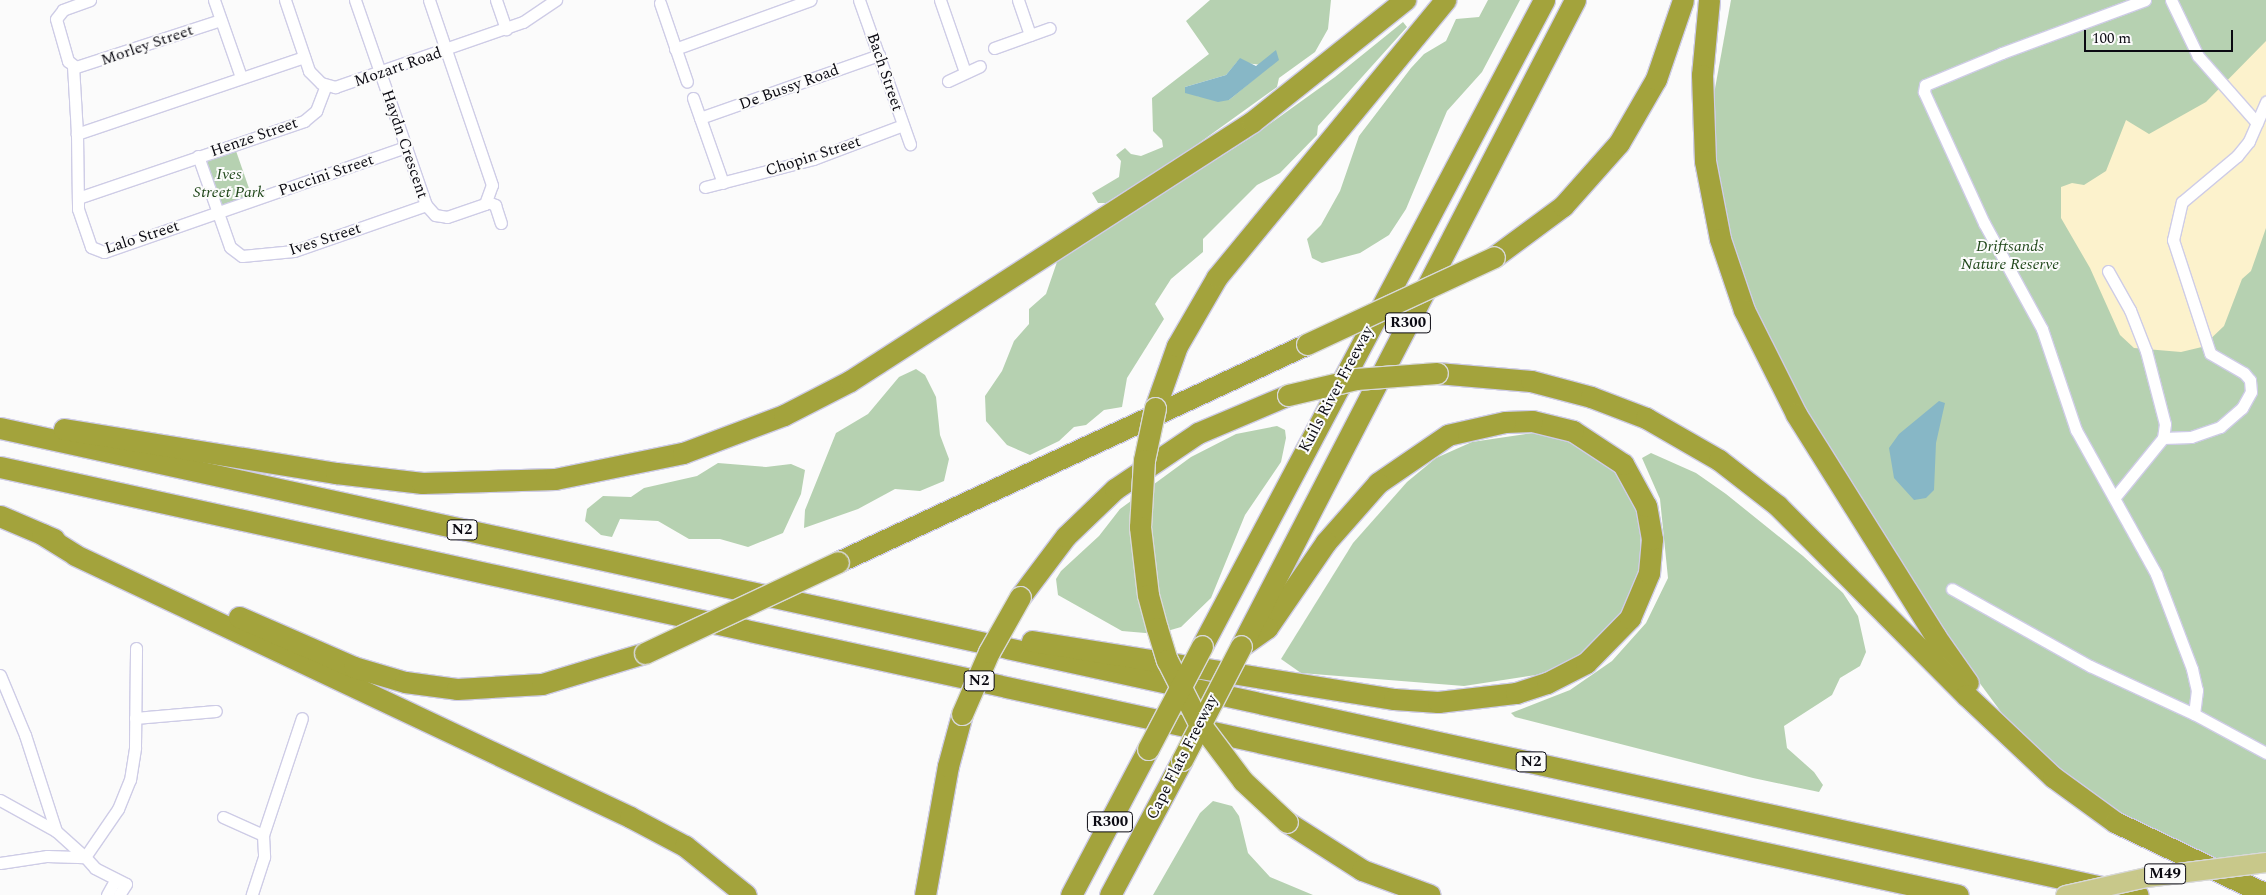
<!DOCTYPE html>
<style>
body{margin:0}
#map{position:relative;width:2266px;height:895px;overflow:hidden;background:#fbfbfb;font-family:Spectral,serif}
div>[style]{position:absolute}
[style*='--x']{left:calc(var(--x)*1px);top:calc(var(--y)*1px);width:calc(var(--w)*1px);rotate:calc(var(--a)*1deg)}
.green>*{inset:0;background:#b6d1b1}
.sand>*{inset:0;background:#fcf2cc}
.water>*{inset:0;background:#87b7c6}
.roads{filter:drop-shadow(1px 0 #cecce6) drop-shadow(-1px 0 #cecce6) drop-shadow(0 1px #cecce6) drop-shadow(0 -1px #cecce6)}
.minor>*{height:11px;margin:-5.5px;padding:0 5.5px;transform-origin:5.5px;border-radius:5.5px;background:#fff}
.motorway>*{height:21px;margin:-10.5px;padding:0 10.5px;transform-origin:10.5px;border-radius:10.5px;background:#a3a33c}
.bridges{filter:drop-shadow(1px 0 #d8d8d9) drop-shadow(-1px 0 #d8d8d9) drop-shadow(0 1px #d8d8d9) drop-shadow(0 -1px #d8d8d9)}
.primary-bridge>*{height:19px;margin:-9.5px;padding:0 9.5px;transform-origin:9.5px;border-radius:9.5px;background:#c8c88a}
.motorway-bridge>*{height:21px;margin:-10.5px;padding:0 10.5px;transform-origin:10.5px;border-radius:10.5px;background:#a3a33c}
span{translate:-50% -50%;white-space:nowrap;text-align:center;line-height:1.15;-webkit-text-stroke:4px #fbfbfb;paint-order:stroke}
.shield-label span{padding:1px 4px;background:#fbfbfb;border:1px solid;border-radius:4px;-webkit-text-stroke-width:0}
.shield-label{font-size:15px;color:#0b0a12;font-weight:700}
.street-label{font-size:16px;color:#0b0a12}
.park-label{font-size:16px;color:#21481b;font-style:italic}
.scale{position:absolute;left:2084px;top:30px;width:149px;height:22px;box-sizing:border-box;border:2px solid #0b0a12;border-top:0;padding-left:6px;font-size:15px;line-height:18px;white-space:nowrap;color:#0b0a12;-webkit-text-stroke:4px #fbfbfb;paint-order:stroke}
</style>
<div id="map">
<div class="green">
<i style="clip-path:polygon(evenodd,1210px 0,1331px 0,1328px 29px,1315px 52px,1279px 78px,1277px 87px,1181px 156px,1106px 203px,1098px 203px,1092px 193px,1119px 177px,1121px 161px,1116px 155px,1125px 148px,1131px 154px,1141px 156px,1163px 147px,1162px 140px,1153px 131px,1152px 98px,1209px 54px,1186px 21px,1210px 0,1237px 62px,1270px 66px,1229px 100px,1197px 96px,1185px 87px,1226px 75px,1237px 62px)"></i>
<i style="clip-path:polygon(1488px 0,1520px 0,1482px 72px,1447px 111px,1406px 209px,1389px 235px,1360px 253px,1322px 263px,1312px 258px,1307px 239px,1321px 225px,1340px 191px,1359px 136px,1411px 68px,1424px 54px,1446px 41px,1456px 19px,1479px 17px)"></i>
<i style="clip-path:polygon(1731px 0,2266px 0,2266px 871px,2243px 873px,2125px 826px,2040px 765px,1948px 640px,1852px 491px,1753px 320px,1701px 166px)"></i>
<i style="clip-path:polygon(1403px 22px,1407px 27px,1318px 126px,1317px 135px,1280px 173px,1257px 185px,1203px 239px,1203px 252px,1171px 279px,1155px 304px,1164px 319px,1127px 378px,1122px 407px,1104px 410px,1086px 425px,1074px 427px,1059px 441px,1030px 455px,1007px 445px,986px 421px,985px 396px,1002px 371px,1014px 341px,1029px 324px,1029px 309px,1046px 294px,1058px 259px,1250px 138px,1335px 77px)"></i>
<i style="clip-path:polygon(235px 148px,252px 197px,224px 205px,218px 201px,206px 164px,208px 159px)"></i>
<i style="clip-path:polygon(916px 369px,925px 375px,936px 397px,940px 435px,949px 459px,944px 481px,920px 491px,895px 489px,858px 509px,804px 528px,805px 510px,836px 433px,868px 414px,899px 377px)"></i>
<i style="clip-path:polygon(1277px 426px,1285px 430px,1286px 438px,1281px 462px,1245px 515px,1211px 598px,1181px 627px,1157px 634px,1122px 631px,1058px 595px,1056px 579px,1061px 571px,1099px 536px,1120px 509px,1191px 457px,1236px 434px)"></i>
<i style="clip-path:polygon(1533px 433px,1577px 442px,1616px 470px,1634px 502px,1641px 528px,1639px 579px,1628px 605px,1592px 647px,1560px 667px,1536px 675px,1464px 686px,1301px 673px,1281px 659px,1353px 543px,1407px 482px,1436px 458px,1472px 442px)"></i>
<i style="clip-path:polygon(1651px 453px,1696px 473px,1726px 494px,1803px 556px,1843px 593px,1858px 616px,1866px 652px,1860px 666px,1840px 678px,1832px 695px,1784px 726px,1787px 748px,1814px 772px,1823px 785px,1819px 792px,1753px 778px,1515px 717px,1511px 713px,1570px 690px,1612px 661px,1646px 623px,1668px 578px,1660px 499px,1642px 458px)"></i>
<i style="clip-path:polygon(718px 463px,766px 467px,791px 464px,805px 470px,801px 494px,783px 533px,748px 547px,720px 539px,689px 539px,658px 521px,620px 519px,612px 537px,601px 535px,585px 521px,587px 509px,603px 496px,631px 497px,644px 488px,697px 476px)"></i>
<i style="clip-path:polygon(1213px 801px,1232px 806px,1239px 816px,1248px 853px,1270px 877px,1313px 895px,1153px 895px,1200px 813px)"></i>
</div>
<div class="sand">
<i style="clip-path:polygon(2266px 41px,2266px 228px,2251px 271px,2242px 279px,2224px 326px,2202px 347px,2181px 352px,2134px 348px,2120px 335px,2090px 268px,2061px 218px,2061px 187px,2072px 183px,2084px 185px,2106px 171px,2126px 120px,2149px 134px,2206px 102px)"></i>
</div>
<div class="water">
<i style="clip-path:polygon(1276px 50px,1279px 60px,1229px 100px,1218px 102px,1185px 93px,1185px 87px,1226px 75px,1240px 58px,1256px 66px)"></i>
<i style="clip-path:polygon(1939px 401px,1945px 403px,1936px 443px,1934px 490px,1926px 498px,1914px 500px,1894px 478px,1889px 448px,1899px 434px)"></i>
</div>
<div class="roads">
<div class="minor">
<i style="--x:90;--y:0;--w:29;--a:160"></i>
<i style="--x:63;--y:10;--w:11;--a:128"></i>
<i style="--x:56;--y:19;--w:44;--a:74.1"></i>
<i style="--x:68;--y:61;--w:10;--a:37"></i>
<i style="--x:76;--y:67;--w:152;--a:-18"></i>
<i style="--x:214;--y:0;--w:82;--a:70.7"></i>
<i style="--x:285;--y:0;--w:75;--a:71.3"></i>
<i style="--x:309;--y:71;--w:17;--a:45"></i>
<i style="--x:321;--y:83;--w:15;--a:16"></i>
<i style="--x:335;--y:87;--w:199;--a:-19.1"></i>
<i style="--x:523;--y:22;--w:40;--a:-34"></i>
<i style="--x:355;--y:0;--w:217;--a:70.9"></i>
<i style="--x:426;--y:205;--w:13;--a:48"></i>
<i style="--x:435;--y:215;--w:12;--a:9"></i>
<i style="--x:447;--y:217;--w:40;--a:-18.9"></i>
<i style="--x:485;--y:204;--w:20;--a:-70"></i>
<i style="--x:492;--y:185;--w:195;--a:-108.8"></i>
<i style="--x:496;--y:0;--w:31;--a:71"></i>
<i style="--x:859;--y:0;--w:153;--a:70.5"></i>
<i style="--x:940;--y:0;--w:76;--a:70.9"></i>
<i style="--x:1018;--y:0;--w:37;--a:71"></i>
<i style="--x:2145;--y:0;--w:153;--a:159.7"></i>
<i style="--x:2002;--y:53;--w:83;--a:157.4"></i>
<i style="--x:1925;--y:85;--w:7;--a:98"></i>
<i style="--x:1924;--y:92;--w:144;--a:65.4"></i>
<i style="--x:1984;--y:223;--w:121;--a:61.3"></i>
<i style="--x:2042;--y:329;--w:107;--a:71.4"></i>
<i style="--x:2076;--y:430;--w:165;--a:60.9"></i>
<i style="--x:2156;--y:574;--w:102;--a:69.2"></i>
<i style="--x:2192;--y:669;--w:22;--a:77"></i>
<i style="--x:2197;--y:690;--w:24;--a:97"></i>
<i style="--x:2171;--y:0;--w:62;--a:64.3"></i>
<i style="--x:2198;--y:56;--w:89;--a:48.6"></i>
<i style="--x:660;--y:3;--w:83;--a:71.1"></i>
<i style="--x:994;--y:48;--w:59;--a:-19.7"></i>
<i style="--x:675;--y:49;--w:144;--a:-19.9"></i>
<i style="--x:304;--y:57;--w:240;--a:161.3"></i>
<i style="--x:77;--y:134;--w:75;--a:89.2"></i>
<i style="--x:78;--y:209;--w:40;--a:71.1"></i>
<i style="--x:91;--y:247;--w:14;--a:21"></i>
<i style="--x:104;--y:252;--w:320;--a:-19.2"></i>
<i style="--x:73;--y:66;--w:68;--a:86.6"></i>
<i style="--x:948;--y:81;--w:35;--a:-25"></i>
<i style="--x:693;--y:98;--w:90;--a:70.6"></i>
<i style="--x:700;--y:118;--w:190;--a:-19.4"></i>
<i style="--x:198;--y:156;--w:96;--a:70.6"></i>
<i style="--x:230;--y:247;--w:15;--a:37"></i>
<i style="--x:242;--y:256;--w:52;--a:-5.5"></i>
<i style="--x:294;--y:251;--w:140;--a:-19.2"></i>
<i style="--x:705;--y:187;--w:112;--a:-14.5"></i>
<i style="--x:813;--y:159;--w:96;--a:-20.7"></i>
<i style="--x:78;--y:198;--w:239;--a:-18.8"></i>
<i style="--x:304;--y:121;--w:16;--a:-40"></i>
<i style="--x:316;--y:111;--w:28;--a:-69"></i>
<i style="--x:488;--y:202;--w:8;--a:23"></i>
<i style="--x:495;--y:205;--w:19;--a:72"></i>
<i style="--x:2108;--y:271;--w:45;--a:60.6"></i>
<i style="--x:2130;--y:310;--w:44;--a:68.7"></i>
<i style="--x:2146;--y:351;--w:75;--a:75.4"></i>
<i style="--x:2165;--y:424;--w:14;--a:98"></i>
<i style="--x:2163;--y:438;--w:77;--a:129.2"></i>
<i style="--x:2163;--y:438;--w:28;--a:-2"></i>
<i style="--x:2191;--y:437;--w:31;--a:-19"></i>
<i style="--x:2220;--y:427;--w:29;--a:-41"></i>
<i style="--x:2242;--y:408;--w:18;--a:-61"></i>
<i style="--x:2251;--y:392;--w:12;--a:-95"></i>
<i style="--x:2250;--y:380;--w:9;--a:-131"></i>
<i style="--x:2244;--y:373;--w:39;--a:-150"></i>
<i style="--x:2210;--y:353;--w:119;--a:-108.1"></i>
<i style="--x:2173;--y:240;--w:39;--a:-77"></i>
<i style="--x:2182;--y:202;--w:72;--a:-39.9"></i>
<i style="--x:2237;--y:156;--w:19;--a:-51"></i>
<i style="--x:2249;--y:141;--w:43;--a:-66.4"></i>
<i style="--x:1952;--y:589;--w:158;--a:29.2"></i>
<i style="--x:2090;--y:666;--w:115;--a:24.8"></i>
<i style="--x:2194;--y:714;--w:82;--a:28.4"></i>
<i style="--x:0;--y:675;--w:65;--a:67.4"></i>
<i style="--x:25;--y:735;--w:101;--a:72.1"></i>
<i style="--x:135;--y:718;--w:81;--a:-4.9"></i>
<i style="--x:0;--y:800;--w:64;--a:29"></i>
<i style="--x:56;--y:831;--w:39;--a:42"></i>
<i style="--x:223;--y:817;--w:44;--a:24.2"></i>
<i style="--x:263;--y:835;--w:22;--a:87"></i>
<i style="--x:264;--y:857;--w:40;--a:108"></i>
<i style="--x:263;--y:835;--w:123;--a:-71.6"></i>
<i style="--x:0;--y:863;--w:48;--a:-8.5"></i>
<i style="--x:47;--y:856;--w:38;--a:2"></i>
<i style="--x:107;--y:895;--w:18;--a:-61"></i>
<i style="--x:119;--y:895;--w:13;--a:-58"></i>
<i style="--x:126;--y:884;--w:35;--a:-153"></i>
<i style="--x:95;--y:868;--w:15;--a:-132"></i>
<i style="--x:85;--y:857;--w:58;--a:-55.5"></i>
<i style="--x:118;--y:809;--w:31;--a:-68"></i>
<i style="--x:130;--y:780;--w:33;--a:-81"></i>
<i style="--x:135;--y:747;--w:99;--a:-89.4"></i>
</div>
<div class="motorway">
<i style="--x:1709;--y:0;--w:75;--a:95.3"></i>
<i style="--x:1702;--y:75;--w:86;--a:88"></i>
<i style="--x:1705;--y:161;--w:79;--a:79.1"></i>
<i style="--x:1720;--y:239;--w:75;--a:71.3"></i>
<i style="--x:1744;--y:310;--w:116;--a:63.4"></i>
<i style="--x:1796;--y:414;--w:262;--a:57.9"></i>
<i style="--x:1935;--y:636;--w:57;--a:54.9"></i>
<i style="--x:1494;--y:257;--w:86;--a:-36.5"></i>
<i style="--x:1563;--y:206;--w:84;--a:-48.4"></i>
<i style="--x:1619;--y:143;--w:74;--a:-60"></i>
<i style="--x:1656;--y:79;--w:83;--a:-71.1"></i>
<i style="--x:1437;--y:373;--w:94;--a:4.9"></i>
<i style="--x:1531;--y:381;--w:62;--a:14.9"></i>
<i style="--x:1591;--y:397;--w:59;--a:20.9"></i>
<i style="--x:1646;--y:418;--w:84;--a:29.9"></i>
<i style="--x:1719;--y:460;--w:75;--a:37.9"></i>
<i style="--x:1778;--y:506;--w:267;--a:45.2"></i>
<i style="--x:1966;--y:695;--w:120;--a:43.3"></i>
<i style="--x:2053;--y:777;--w:77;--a:36"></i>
<i style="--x:2115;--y:822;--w:167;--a:25.5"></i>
<i style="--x:1155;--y:408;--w:66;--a:-70.5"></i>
<i style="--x:1177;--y:346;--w:80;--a:-59.9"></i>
<i style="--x:1217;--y:277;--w:359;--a:-50.5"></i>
<i style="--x:0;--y:428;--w:2188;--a:12.32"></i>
<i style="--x:64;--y:429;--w:276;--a:9.2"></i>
<i style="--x:336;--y:473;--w:87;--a:6.6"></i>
<i style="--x:422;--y:483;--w:133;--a:-1.7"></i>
<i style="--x:555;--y:479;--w:131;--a:-11.5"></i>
<i style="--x:683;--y:453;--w:108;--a:-20.6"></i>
<i style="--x:784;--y:415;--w:74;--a:-27.3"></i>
<i style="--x:850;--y:381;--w:478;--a:-32.8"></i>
<i style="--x:1252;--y:122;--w:196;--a:-38.6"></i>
<i style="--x:0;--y:467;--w:2004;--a:12.33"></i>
<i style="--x:0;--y:516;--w:59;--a:23.1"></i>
<i style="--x:42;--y:534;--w:39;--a:32"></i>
<i style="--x:75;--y:555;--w:614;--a:25.27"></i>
<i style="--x:630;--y:817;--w:62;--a:27.8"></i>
<i style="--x:685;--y:846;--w:78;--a:38.8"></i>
<i style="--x:838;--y:562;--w:517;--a:-24.93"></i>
<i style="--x:1020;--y:597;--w:76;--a:-53"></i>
<i style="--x:1066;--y:536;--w:68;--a:-43.8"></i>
<i style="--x:1115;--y:489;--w:100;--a:-34"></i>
<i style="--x:1198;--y:433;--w:98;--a:-22.9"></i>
<i style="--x:239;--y:617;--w:125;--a:23.5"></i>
<i style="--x:354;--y:667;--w:53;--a:16.4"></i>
<i style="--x:405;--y:682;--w:52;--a:7.7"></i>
<i style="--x:457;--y:689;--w:85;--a:-3.4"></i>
<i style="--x:542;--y:684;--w:108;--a:-16.8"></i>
<i style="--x:1032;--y:641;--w:367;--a:9.1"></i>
<i style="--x:1394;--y:699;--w:44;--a:3.9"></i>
<i style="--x:1438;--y:702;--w:79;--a:-6.6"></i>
<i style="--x:1516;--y:693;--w:33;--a:-18"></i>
<i style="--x:1547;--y:683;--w:44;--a:-27.1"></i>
<i style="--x:1586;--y:663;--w:63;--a:-45.6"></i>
<i style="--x:1630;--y:618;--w:49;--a:-67.1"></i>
<i style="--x:1649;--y:573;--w:34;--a:-85"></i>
<i style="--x:1652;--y:539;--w:34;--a:-100"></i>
<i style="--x:1646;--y:506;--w:48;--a:-118.7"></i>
<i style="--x:1623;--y:464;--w:60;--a:-146.6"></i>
<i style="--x:1573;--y:431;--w:42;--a:-166.3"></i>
<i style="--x:1532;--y:421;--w:27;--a:178"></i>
<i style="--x:1505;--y:422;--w:58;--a:167.2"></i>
<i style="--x:1448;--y:435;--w:85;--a:145.6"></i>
<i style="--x:1378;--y:483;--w:79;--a:131.4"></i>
<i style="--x:1326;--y:542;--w:104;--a:124.5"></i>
<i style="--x:1267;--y:628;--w:32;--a:145"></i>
<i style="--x:1202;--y:646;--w:731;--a:-62.1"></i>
<i style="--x:1241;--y:646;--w:727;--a:-62.66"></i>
<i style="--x:1287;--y:822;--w:89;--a:32.6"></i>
<i style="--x:1362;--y:870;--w:72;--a:20.2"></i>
<i style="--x:925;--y:895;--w:131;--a:-79.9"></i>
<i style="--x:948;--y:766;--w:54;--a:-74.9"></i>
<i style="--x:1071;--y:895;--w:165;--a:-62.2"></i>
<i style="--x:1110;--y:895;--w:153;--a:-61.9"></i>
</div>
</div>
<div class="bridges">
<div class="primary-bridge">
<i style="--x:2065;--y:895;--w:83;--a:-12.5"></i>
<i style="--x:2146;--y:877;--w:121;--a:-7.1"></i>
</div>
<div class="motorway-bridge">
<i style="--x:1307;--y:344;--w:206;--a:-24.9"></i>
<i style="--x:1288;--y:395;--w:70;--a:-13.2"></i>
<i style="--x:1356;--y:379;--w:81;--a:-4.2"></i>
<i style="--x:1155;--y:408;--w:53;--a:101.9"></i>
<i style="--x:1144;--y:460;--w:67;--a:93.4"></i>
<i style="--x:1140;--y:527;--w:68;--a:83.3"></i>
<i style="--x:1148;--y:595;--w:34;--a:75"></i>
<i style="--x:1157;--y:628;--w:34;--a:73"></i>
<i style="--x:1167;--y:660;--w:68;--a:63.1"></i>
<i style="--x:1198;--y:721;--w:75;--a:53.1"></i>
<i style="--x:1243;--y:781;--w:60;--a:43"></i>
<i style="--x:645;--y:653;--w:213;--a:-25.2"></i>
<i style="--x:962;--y:714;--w:68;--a:-66.5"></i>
<i style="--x:989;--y:652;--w:63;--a:-60.6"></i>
<i style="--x:1148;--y:749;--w:116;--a:-62.3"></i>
<i style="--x:1182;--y:760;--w:128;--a:-62.6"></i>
</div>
</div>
<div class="shield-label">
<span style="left:1408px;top:323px">R300</span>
<span style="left:462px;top:530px">N2</span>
<span style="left:979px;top:681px">N2</span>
<span style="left:1531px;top:762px">N2</span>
<span style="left:1110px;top:822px">R300</span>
<span style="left:2165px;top:874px">M49</span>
</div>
<div class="street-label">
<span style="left:147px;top:45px;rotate:-19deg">Morley Street</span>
<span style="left:398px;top:67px;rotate:-19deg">Mozart Road</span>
<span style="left:885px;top:72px;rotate:71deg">Bach Street</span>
<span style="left:789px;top:87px;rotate:-20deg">De Bussy Road</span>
<span style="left:254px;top:137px;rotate:-19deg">Henze Street</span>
<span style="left:405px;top:144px;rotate:71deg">Haydn Crescent</span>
<span style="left:813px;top:156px;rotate:-18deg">Chopin Street</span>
<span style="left:326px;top:175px;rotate:-19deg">Puccini Street</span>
<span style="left:142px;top:237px;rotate:-18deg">Lalo Street</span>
<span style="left:325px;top:239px;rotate:-18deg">Ives Street</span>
<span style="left:1336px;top:389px;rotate:-62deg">Kuils River Freeway</span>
<span style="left:1182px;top:757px;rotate:-63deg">Cape Flats Freeway</span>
</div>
<div class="park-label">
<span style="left:229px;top:183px">Ives<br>Street Park</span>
<span style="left:2010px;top:255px">Driftsands<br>Nature Reserve</span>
</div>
<div class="scale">100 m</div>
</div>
